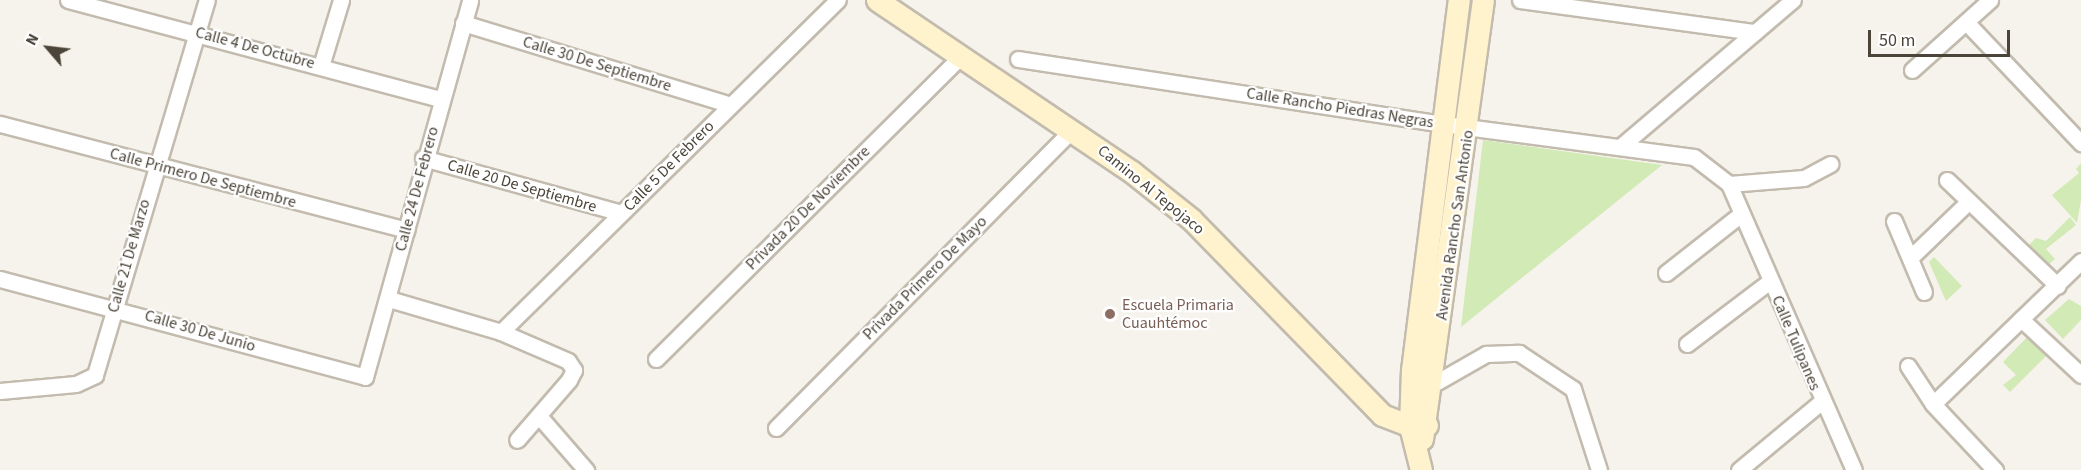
<!DOCTYPE html>
<meta charset="utf-8">
<style>
body{margin:0}
#map{position:relative;width:2081px;height:470px;overflow:hidden;background:#f6f3ec;font-family:"Source Sans 3",sans-serif}
div>[style]{position:absolute}
[style*='--x']{left:calc(var(--x)*1px);top:calc(var(--y)*1px);width:calc(var(--w)*1px);rotate:calc(var(--a)*1deg)}
.green>*{inset:0;background:#d2eab5}
.roads{filter:drop-shadow(2px 0 #c2bbae) drop-shadow(-2px 0 #c2bbae) drop-shadow(0 2px #c2bbae) drop-shadow(0 -2px #c2bbae)}
.street>*{height:15px;margin:-7.5px;padding:0 7.5px;transform-origin:7.5px;border-radius:7.5px;background:#fff}
.secondary>*{height:21px;margin:-10.5px;padding:0 10.5px;transform-origin:10.5px;border-radius:10.5px;background:#fff3cd}
.dots>*{width:16px;height:16px;translate:-50% -50%;box-sizing:border-box;border:3px solid #fff;border-radius:50%}
span{translate:-50% -50%;white-space:nowrap;text-align:center;line-height:1.15;-webkit-text-stroke:4.5px #fff;paint-order:stroke}
.street-label{font-size:16px;color:#4b4439}
.education-label{font-size:16px;color:#785e54}
.left{translate:0 -50%;text-align:left}
.north{position:absolute;left:18px;top:18px;width:60px;height:60px;-webkit-text-stroke:4px #fff;paint-order:stroke;rotate:298deg;font-size:16px;font-weight:700;line-height:24px;text-align:center;color:#4b4439}
.north::after{content:'';display:block;margin:auto;width:21px;height:27px;background:#4b4439;clip-path:polygon(50% 0,100% 100%,50% 72%,0 100%)}
.scale{position:absolute;left:1868px;top:30px;width:142px;height:27px;box-sizing:border-box;border:3px solid #4b4439;border-top:0;padding-left:8px;font-size:18px;line-height:21px;white-space:nowrap;color:#4b4439;-webkit-text-stroke:4px #fff;paint-order:stroke}
</style>
<div id="map">
<div class="green">
<i style="clip-path:polygon(1483px 140px,1662px 165px,1461px 327px)"></i>
<i style="clip-path:polygon(2081px 163px,2081px 200px,2077px 223px,2052px 195px,2079px 173px,2076px 169px)"></i>
<i style="clip-path:polygon(2070px 217px,2076px 225px,2046px 249px,2055px 259px,2045px 268px,2026px 248px,2036px 238px,2046px 241px)"></i>
<i style="clip-path:polygon(1934px 257px,1962px 286px,1946px 301px,1929px 262px)"></i>
<i style="clip-path:polygon(2069px 299px,2081px 306px,2081px 320px,2063px 339px,2045px 320px)"></i>
<i style="clip-path:polygon(2029px 335px,2050px 352px,2010px 392px,2003px 385px,2016px 375px,2003px 362px)"></i>
</div>
<div class="roads">
<div class="street">
<i style="--x:68;--y:0;--w:386;--a:14.9"></i>
<i style="--x:1520;--y:0;--w:237;--a:7.8"></i>
<i style="--x:463;--y:23;--w:280;--a:17"></i>
<i style="--x:1967;--y:23;--w:166;--a:46.5"></i>
<i style="--x:1018;--y:59;--w:430;--a:8.7"></i>
<i style="--x:1443;--y:124;--w:253;--a:7.5"></i>
<i style="--x:1694;--y:157;--w:44;--a:37.6"></i>
<i style="--x:1729;--y:184;--w:312;--a:66.4"></i>
<i style="--x:321;--y:66;--w:69;--a:-73.1"></i>
<i style="--x:1912;--y:70;--w:105;--a:-41.9"></i>
<i style="--x:0;--y:124;--w:420;--a:14.6"></i>
<i style="--x:1620;--y:147;--w:227;--a:-40.4"></i>
<i style="--x:423;--y:158;--w:205;--a:15.5"></i>
<i style="--x:1947;--y:180;--w:153;--a:43.7"></i>
<i style="--x:1729;--y:184;--w:75;--a:-4.6"></i>
<i style="--x:1804;--y:178;--w:30;--a:-28"></i>
<i style="--x:1894;--y:221;--w:77;--a:67.1"></i>
<i style="--x:1911;--y:257;--w:78;--a:-44"></i>
<i style="--x:1666;--y:273;--w:95;--a:-38.2"></i>
<i style="--x:0;--y:279;--w:378;--a:15"></i>
<i style="--x:365;--y:377;--w:391;--a:-74.4"></i>
<i style="--x:389;--y:299;--w:117;--a:16.4"></i>
<i style="--x:501;--y:332;--w:73;--a:23.4"></i>
<i style="--x:568;--y:361;--w:11;--a:56"></i>
<i style="--x:574;--y:370;--w:11;--a:117"></i>
<i style="--x:569;--y:380;--w:79;--a:130.9"></i>
<i style="--x:2021;--y:319;--w:82;--a:43"></i>
<i style="--x:501;--y:332;--w:473;--a:-44.6"></i>
<i style="--x:1687;--y:344;--w:104;--a:-37.2"></i>
<i style="--x:656;--y:359;--w:430;--a:-44.8"></i>
<i style="--x:1908;--y:366;--w:45;--a:56.7"></i>
<i style="--x:1933;--y:404;--w:206;--a:-44"></i>
<i style="--x:1423;--y:390;--w:73;--a:-29.7"></i>
<i style="--x:1486;--y:354;--w:33;--a:-2"></i>
<i style="--x:1519;--y:353;--w:65;--a:33.7"></i>
<i style="--x:1573;--y:389;--w:85;--a:72.2"></i>
<i style="--x:0;--y:391;--w:76;--a:-5.3"></i>
<i style="--x:76;--y:384;--w:21;--a:-25"></i>
<i style="--x:95;--y:375;--w:391;--a:-73.4"></i>
<i style="--x:1933;--y:404;--w:91;--a:46.8"></i>
<i style="--x:539;--y:416;--w:72;--a:49"></i>
<i style="--x:776;--y:428;--w:421;--a:-45.2"></i>
<i style="--x:1739;--y:470;--w:108;--a:-39.7"></i>
</div>
<div class="secondary">
<i style="--x:877;--y:0;--w:308;--a:34"></i>
<i style="--x:1132;--y:172;--w:75;--a:38.5"></i>
<i style="--x:1191;--y:219;--w:274;--a:45.7"></i>
<i style="--x:1382;--y:415;--w:30;--a:21"></i>
<i style="--x:1410;--y:426;--w:17;--a:-3"></i>
<i style="--x:1422;--y:439;--w:443;--a:-82.1"></i>
<i style="--x:1421;--y:470;--w:45;--a:-104"></i>
<i style="--x:1410;--y:426;--w:56;--a:-88"></i>
<i style="--x:1412;--y:370;--w:373;--a:-82.8"></i>
</div>
</div>
<div class="dots">
<i style="left:1110px;top:314px;background:#8d6e63"></i>
</div>
<div class="street-label">
<span style="left:255px;top:48px;rotate:15deg">Calle 4 De Octubre</span>
<span style="left:597px;top:64px;rotate:17deg">Calle 30 De Septiembre</span>
<span style="left:1340px;top:108px;rotate:9deg">Calle Rancho Piedras Negras</span>
<span style="left:669px;top:166px;rotate:-45deg">Calle 5 De Febrero</span>
<span style="left:203px;top:178px;rotate:15deg">Calle Primero De Septiembre</span>
<span style="left:522px;top:186px;rotate:16deg">Calle 20 De Septiembre</span>
<span style="left:417px;top:189px;rotate:-75deg">Calle 24 De Febrero</span>
<span style="left:1151px;top:190px;rotate:39deg">Camino Al Tepojaco</span>
<span style="left:808px;top:208px;rotate:-45deg">Privada 20 De Noviembre</span>
<span style="left:1455px;top:225px;rotate:-82deg">Avenida Rancho San Antonio</span>
<span style="left:129px;top:256px;rotate:-74deg">Calle 21 De Marzo</span>
<span style="left:925px;top:278px;rotate:-45deg">Privada Primero De Mayo</span>
<span style="left:200px;top:331px;rotate:16deg">Calle 30 De Junio</span>
<span style="left:1796px;top:343px;rotate:67deg">Calle Tulipanes</span>
</div>
<div class="education-label">
<span class="left" style="left:1122px;top:314px">Escuela Primaria<br>Cuauhtémoc</span>
</div>
<div class="north">N</div>
<div class="scale">50 m</div>
</div>
